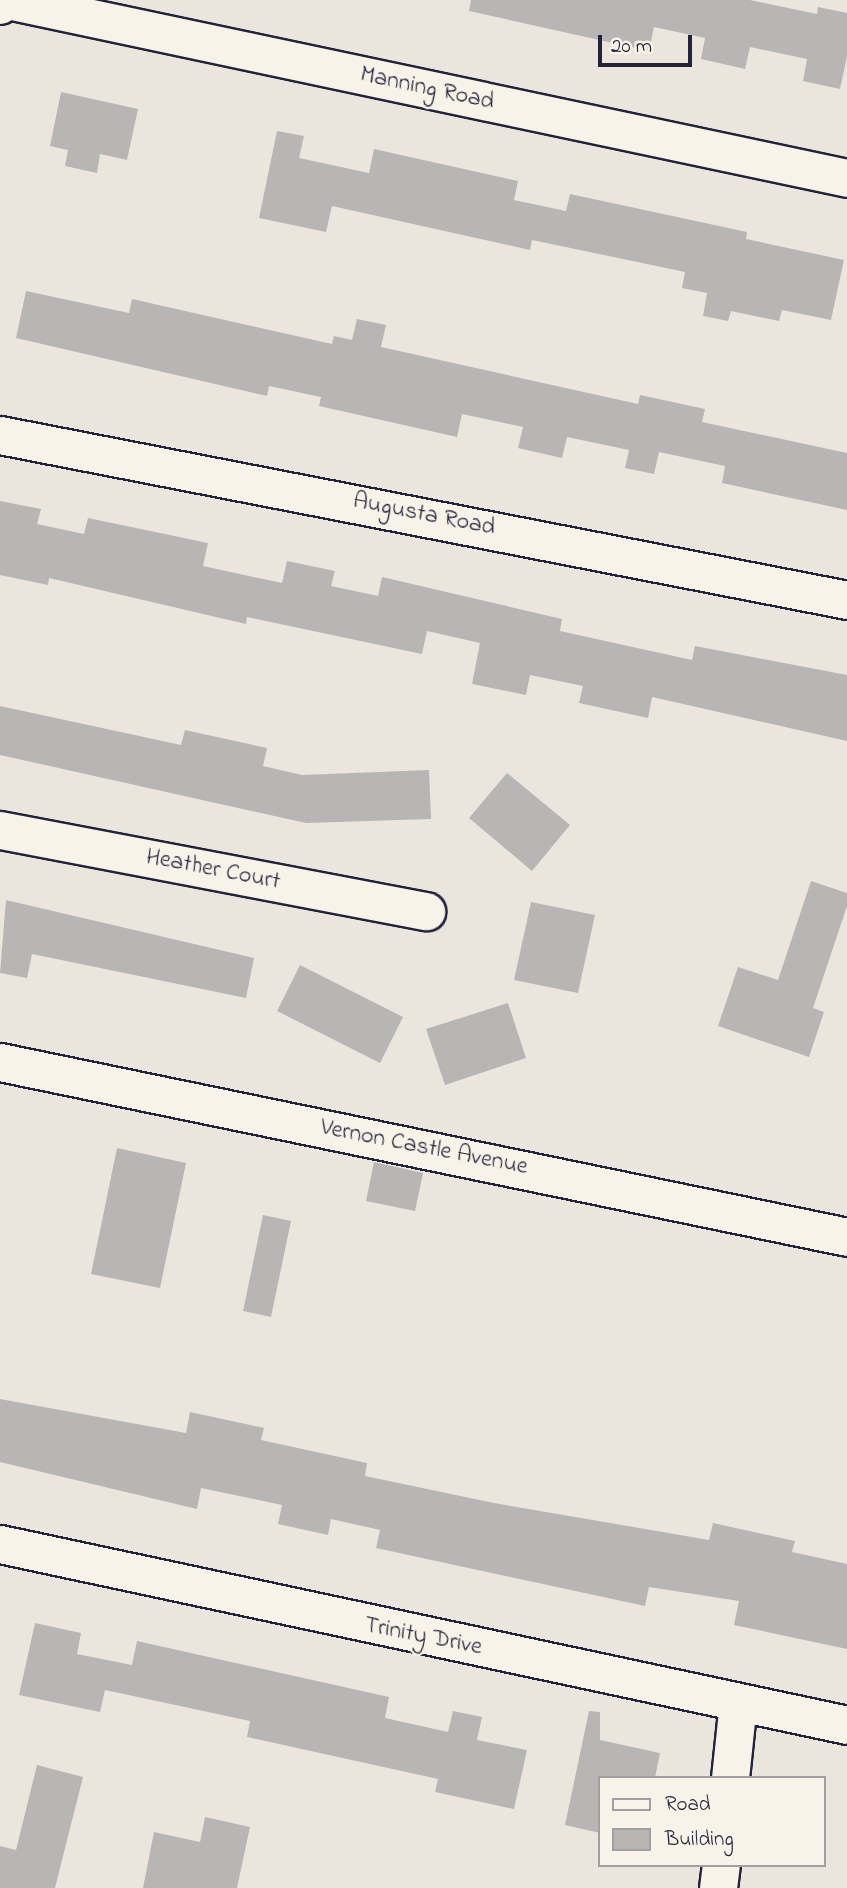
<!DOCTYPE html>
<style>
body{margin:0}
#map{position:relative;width:847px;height:1888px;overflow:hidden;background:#eae6de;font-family:"Indie Flower",sans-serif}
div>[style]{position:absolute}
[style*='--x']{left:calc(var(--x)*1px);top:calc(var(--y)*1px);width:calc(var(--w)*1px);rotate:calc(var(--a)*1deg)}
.building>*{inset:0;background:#b8b6b5}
.roads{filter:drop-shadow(2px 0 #22223b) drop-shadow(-2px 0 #22223b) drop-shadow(0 2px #22223b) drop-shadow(0 -2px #22223b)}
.street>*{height:37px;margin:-18.5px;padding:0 18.5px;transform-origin:18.5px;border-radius:18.5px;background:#f7f3e8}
.secondary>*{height:38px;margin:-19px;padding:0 19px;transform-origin:19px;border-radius:19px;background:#f7f3e8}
span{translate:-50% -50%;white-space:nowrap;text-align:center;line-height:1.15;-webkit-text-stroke:5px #f7f3e8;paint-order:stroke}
.street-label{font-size:24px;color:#22223b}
.legend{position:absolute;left:598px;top:1776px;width:228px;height:91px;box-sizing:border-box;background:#f7f3e8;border:2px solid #a29fa3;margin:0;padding:9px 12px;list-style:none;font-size:21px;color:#22223b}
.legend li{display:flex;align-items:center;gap:14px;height:35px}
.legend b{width:35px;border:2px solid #a29fa3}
.scale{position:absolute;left:598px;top:35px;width:94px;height:32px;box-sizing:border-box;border:4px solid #22223b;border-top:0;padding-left:9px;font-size:21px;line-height:24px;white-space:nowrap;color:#22223b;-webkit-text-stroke:5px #f7f3e8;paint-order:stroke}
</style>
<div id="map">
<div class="building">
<i style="clip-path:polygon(471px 0,750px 0,817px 14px,818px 7px,847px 13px,847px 56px,840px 89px,803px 81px,807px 59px,750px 47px,745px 69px,701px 59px,705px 38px,654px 27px,649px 51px,469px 11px)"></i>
<i style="clip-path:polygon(61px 92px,138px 109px,127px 160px,100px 154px,97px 173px,65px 166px,68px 150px,50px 146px)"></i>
<i style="clip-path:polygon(277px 131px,304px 136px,299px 158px,369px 173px,374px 149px,518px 181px,514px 200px,566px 211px,570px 194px,747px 232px,746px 239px,844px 260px,831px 320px,782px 310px,779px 321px,731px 311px,728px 321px,703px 316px,707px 293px,682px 288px,685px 272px,532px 240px,530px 250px,332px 206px,326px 232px,259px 218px)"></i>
<i style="clip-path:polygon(26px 291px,129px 313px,132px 299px,332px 344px,334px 336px,352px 340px,357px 319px,386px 325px,381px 347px,638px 404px,640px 395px,705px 409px,702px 422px,847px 453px,847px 510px,722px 483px,725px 466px,659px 452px,654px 474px,625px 468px,629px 450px,567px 437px,562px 458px,518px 448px,523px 427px,462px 414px,457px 437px,319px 406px,321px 397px,269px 386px,267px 396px,16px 338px)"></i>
<i style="clip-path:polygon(0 501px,41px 509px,37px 524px,84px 534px,88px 518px,208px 543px,203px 566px,282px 583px,287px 561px,335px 571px,331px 586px,378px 596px,382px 577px,562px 619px,560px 631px,692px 660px,695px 646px,847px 675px,847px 741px,652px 697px,648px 718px,579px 703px,583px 686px,530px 675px,526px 695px,472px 684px,480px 643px,427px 631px,422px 654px,247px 617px,246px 624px,49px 578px,48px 585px,0 575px)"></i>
<i style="clip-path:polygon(0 706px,181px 745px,185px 730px,267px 748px,263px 766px,302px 775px,429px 770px,431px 819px,306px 823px,0 755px)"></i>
<i style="clip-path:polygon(507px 773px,570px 825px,532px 871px,469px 818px)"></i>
<i style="clip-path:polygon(811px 881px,847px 893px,847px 906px,813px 1008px,824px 1012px,809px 1057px,718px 1026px,738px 967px,778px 980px)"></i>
<i style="clip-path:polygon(6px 900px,254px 958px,246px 998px,32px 954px,27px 978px,0 973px)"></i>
<i style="clip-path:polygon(531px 902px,595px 915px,578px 993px,514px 980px)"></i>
<i style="clip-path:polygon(300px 965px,403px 1017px,380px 1063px,277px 1011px)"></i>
<i style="clip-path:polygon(508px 1003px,526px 1058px,445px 1085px,426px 1029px)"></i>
<i style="clip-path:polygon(117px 1148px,186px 1163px,160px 1288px,91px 1274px)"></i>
<i style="clip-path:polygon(374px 1162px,423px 1173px,415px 1211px,366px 1201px)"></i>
<i style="clip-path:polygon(263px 1215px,291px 1221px,271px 1317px,243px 1311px)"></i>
<i style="clip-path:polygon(0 1399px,186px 1433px,190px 1412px,264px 1428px,261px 1440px,367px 1463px,365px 1476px,494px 1503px,709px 1540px,713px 1523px,795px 1541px,792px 1552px,847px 1564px,847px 1649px,734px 1625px,739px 1601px,649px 1587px,645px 1606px,376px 1548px,380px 1530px,331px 1519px,328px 1535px,278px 1524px,282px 1505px,201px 1488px,197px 1509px,0 1462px)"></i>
<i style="clip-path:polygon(35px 1623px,81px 1633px,77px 1654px,132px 1665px,137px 1641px,389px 1697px,385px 1718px,448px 1732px,453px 1711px,482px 1717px,477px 1740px,527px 1750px,514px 1809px,435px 1792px,438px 1779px,247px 1737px,250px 1721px,105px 1690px,100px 1712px,19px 1695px)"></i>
<i style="clip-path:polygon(589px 1711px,600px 1712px,600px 1740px,660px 1753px,655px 1778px,600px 1778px,600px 1833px,565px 1825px)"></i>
<i style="clip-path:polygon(37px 1765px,83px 1777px,55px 1888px,0 1888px,0 1846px,16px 1850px)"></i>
<i style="clip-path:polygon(205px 1817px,250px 1827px,237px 1888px,143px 1888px,154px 1832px,200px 1842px)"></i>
</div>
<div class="roads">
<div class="street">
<i style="--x:7;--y:0;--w:859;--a:11.96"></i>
<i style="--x:0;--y:435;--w:863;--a:11.02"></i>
<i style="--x:0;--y:830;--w:434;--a:10.8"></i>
<i style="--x:0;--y:1062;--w:865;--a:11.67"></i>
<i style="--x:0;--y:1544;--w:866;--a:12.06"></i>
<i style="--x:730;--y:1778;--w:76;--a:-84"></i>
<i style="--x:718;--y:1888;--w:23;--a:-83"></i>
</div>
<div class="secondary">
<i style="--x:0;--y:5;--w:5;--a:-79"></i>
</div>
</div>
<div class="street-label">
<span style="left:427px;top:89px;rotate:12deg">Manning Road</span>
<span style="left:424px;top:515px;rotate:11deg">Augusta Road</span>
<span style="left:213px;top:870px;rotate:11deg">Heather Court</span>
<span style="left:424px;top:1148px;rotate:11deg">Vernon Castle Avenue</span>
<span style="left:423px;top:1637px;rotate:11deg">Trinity Drive</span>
</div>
<ul class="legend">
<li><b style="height:9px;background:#f7f3e8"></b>Road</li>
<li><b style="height:19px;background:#b8b6b5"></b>Building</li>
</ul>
<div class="scale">20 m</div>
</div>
